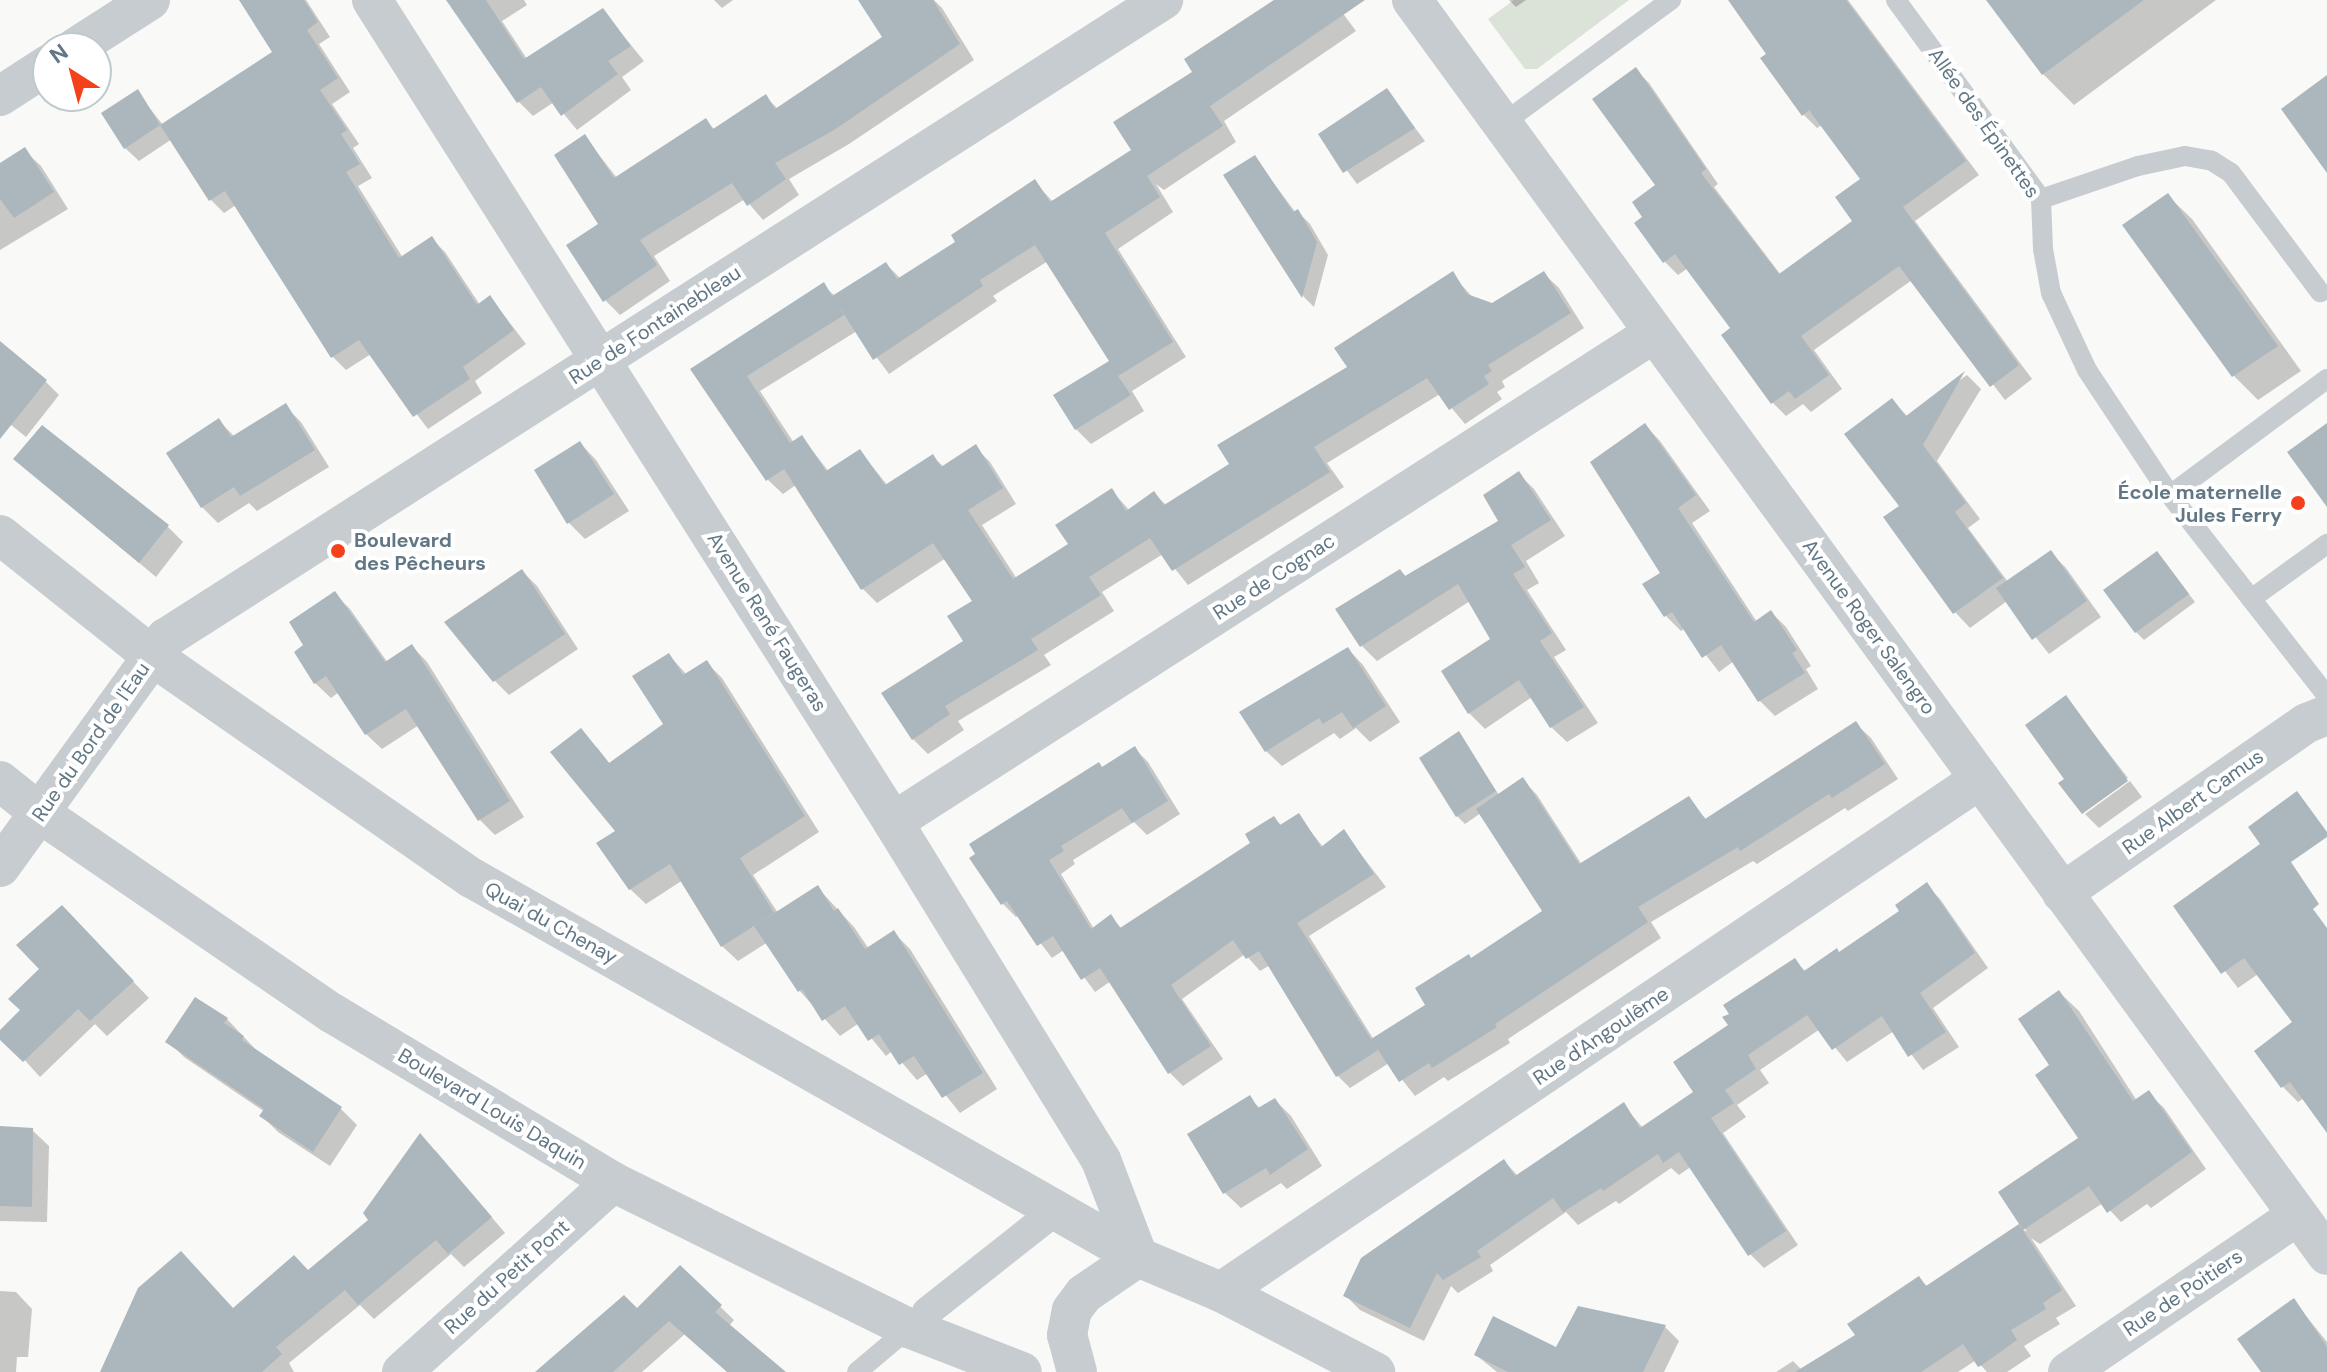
<!DOCTYPE html>
<meta charset="utf-8">
<style>
body{margin:0}
#map{position:relative;width:2327px;height:1372px;overflow:hidden;background:#f9f9f7;font-family:"DM Sans",sans-serif}
div>[style]{position:absolute}
[style*='--x']{left:calc(var(--x)*1px);top:calc(var(--y)*1px);width:calc(var(--w)*1px);rotate:calc(var(--a)*1deg)}
.green>*{inset:0;background:#dbe2d7}
.shadow>*{inset:0;background:#0003}
.building>*{inset:0;background:#acb7bd}
.service>*{height:20px;margin:-10px;padding:0 10px;transform-origin:10px;border-radius:10px;background:#c6cccf}
.pedestrian>*{height:30px;margin:-15px;padding:0 15px;transform-origin:15px;border-radius:15px;background:#c6cccf}
.minor>*{height:40px;margin:-20px;padding:0 20px;transform-origin:20px;border-radius:20px;background:#c6cccf}
.dots>*{width:22px;height:22px;translate:-50% -50%;box-sizing:border-box;border:4px solid #fff;border-radius:50%}
span{translate:-50% -50%;white-space:nowrap;text-align:center;line-height:1.15;-webkit-text-stroke:8px #fff;paint-order:stroke}
.street-label{font-size:20px;color:#617785}
.poi-label{font-size:20px;color:#617785;font-weight:700}
.right{translate:-100% -50%;text-align:right}
.left{translate:0 -50%;text-align:left}
.north{position:absolute;left:32px;top:32px;width:80px;height:80px;box-sizing:border-box;background:#fff;border:2px solid #c0c9ce;border-radius:50%;rotate:324deg;font-size:22px;font-weight:700;line-height:32px;text-align:center;color:#617785}
.north::after{content:'';display:block;margin:auto;width:28px;height:36px;background:#f5411b;clip-path:polygon(50% 0,100% 100%,50% 72%,0 100%)}
</style>
<div id="map">
<div class="green">
<i style="clip-path:polygon(1514px 0,1629px 0,1537px 69px,1525px 69px,1488px 19px)"></i>
</div>
<div class="shadow">
<i style="clip-path:polygon(254px 0,306px 0,330px 37px,319px 44px,350px 92px,332px 104px,359px 144px,353px 148px,372px 178px,358px 186px,403px 258px,432px 239px,445px 252px,480px 305px,490px 297px,526px 344px,475px 381px,482px 393px,428px 429px,371px 354px,346px 370px,333px 357px,236px 205px,224px 213px,211px 200px,172px 139px,139px 161px,125px 148px,137px 92px,163px 125px,275px 53px)"></i>
<i style="clip-path:polygon(447px 0,524px 0,527px 5px,502px 21px,527px 59px,603px 11px,644px 61px,622px 77px,631px 90px,577px 130px,554px 102px,533px 116px,518px 101px)"></i>
<i style="clip-path:polygon(714px 0,733px 0,722px 8px)"></i>
<i style="clip-path:polygon(916px 0,934px 0,942px 8px,974px 60px,849px 144px,789px 179px,799px 195px,763px 220px,745px 199px,654px 256px,670px 281px,620px 315px,605px 300px,601px 224px,585px 137px,617px 178px,706px 121px,715px 130px,766px 97px,778px 109px,885px 37px)"></i>
<i style="clip-path:polygon(1276px 0,1333px 0,1356px 31px,1224px 121px,1236px 142px,1164px 190px,1156px 184px,1173px 212px,1118px 249px,1186px 357px,1132px 391px,1144px 411px,1091px 444px,1076px 429px,1055px 396px,1111px 361px,1048px 261px,993px 296px,997px 301px,889px 374px,857px 331px,760px 391px,794px 443px,802px 437px,829px 472px,860px 451px,888px 486px,932px 456px,944px 467px,975px 447px,990px 462px,1016px 504px,982px 525px,1017px 579px,1070px 545px,1112px 491px,1130px 511px,1154px 493px,1167px 506px,1232px 465px,1350px 368px,1452px 274px,1474px 299px,1492px 306px,1544px 274px,1559px 288px,1584px 328px,1502px 381px,1505px 387px,1497px 392px,1502px 399px,1465px 424px,1440px 394px,1327px 463px,1344px 487px,1188px 585px,1163px 554px,1102px 592px,1114px 611px,1044px 655px,1051px 665px,958px 721px,964px 730px,928px 754px,913px 739px,966px 642px,975px 602px,946px 558px,877px 603px,862px 588px,796px 485px,783px 494px,768px 480px,693px 370px,823px 285px,835px 296px,886px 264px,901px 279px,958px 243px,1034px 181px,1053px 202px,1133px 150px,1195px 73px)"></i>
<i style="clip-path:polygon(1509px 0,1526px 0,1516px 7px)"></i>
<i style="clip-path:polygon(1764px 0,1848px 0,1979px 175px,1915px 221px,2032px 379px,2005px 400px,1912px 280px,1814px 350px,1842px 389px,1811px 412px,1803px 404px,1786px 416px,1773px 403px,1733px 329px,1688px 268px,1678px 275px,1664px 261px,1658px 186px,1635px 69px,1649px 83px,1718px 184px,1714px 187px,1781px 275px,1855px 221px,1863px 179px,1822px 125px,1817px 128px,1803px 114px,1769px 54px)"></i>
<i style="clip-path:polygon(1988px 0,2216px 0,2074px 105px,2043px 74px)"></i>
<i style="clip-path:polygon(1387px 91px,1425px 141px,1357px 184px,1320px 134px)"></i>
<i style="clip-path:polygon(24px 150px,41px 166px,68px 209px,0 250px,0 164px)"></i>
<i style="clip-path:polygon(1254px 157px,1296px 213px,1298px 212px,1310px 224px,1328px 255px,1314px 307px,1304px 297px,1226px 176px)"></i>
<i style="clip-path:polygon(2167px 195px,2192px 219px,2301px 371px,2258px 400px,2234px 376px,2125px 226px)"></i>
<i style="clip-path:polygon(0 353px,45px 381px,59px 395px,26px 437px,0 416px)"></i>
<i style="clip-path:polygon(1967px 375px,1981px 389px,1937px 461px,1980px 519px,1968px 528px,2008px 582px,2050px 552px,2066px 568px,2101px 617px,2049px 654px,2007px 601px,1970px 628px,1955px 612px,1902px 506px,1891px 400px,1908px 417px)"></i>
<i style="clip-path:polygon(285px 406px,301px 422px,329px 467px,257px 511px,249px 503px,218px 523px,202px 507px,169px 454px,219px 421px,235px 437px)"></i>
<i style="clip-path:polygon(1645px 425px,1660px 441px,1710px 511px,1692px 523px,1757px 622px,1771px 612px,1786px 627px,1811px 666px,1806px 669px,1818px 689px,1775px 716px,1760px 701px,1734px 661px,1719px 672px,1685px 628px,1681px 631px,1666px 616px)"></i>
<i style="clip-path:polygon(580px 443px,596px 460px,629px 511px,585px 539px,569px 523px,537px 471px)"></i>
<i style="clip-path:polygon(16px 459px,167px 526px,183px 542px,156px 577px)"></i>
<i style="clip-path:polygon(1519px 474px,1534px 489px,1565px 536px,1526px 561px,1539px 583px,1527px 590px,1566px 650px,1554px 657px,1598px 723px,1567px 742px,1551px 727px,1532px 697px,1485px 729px,1469px 713px,1493px 639px,1470px 601px,1377px 661px,1362px 646px,1400px 571px,1407px 577px,1497px 524px,1504px 531px)"></i>
<i style="clip-path:polygon(2164px 561px,2195px 602px,2144px 640px,2136px 632px)"></i>
<i style="clip-path:polygon(522px 571px,537px 586px,578px 649px,509px 695px,494px 680px)"></i>
<i style="clip-path:polygon(335px 594px,350px 609px,388px 663px,412px 646px,427px 662px,524px 817px,495px 835px,480px 820px,419px 725px,382px 749px,366px 734px,339px 692px,331px 698px,315px 683px,306px 646px)"></i>
<i style="clip-path:polygon(1348px 649px,1363px 665px,1400px 722px,1370px 742px,1356px 728px,1340px 739px,1334px 733px,1282px 766px,1266px 751px)"></i>
<i style="clip-path:polygon(669px 655px,687px 675px,707px 663px,722px 678px,819px 832px,753px 875px,778px 913px,818px 888px,854px 927px,869px 949px,894px 933px,910px 949px,997px 1089px,960px 1113px,928px 1073px,917px 1080px,892px 1051px,886px 1056px,859px 1023px,840px 1036px,799px 990px,768px 942px,738px 961px,722px 946px,683px 880px,646px 904px,630px 889px,596px 746px,610px 764px,666px 724px)"></i>
<i style="clip-path:polygon(2066px 698px,2128px 778px,2082px 811px,2067px 779px)"></i>
<i style="clip-path:polygon(1856px 724px,1871px 738px,1898px 779px,1848px 811px,1845px 808px,1757px 864px,1753px 861px,1651px 922px,1661px 938px,1508px 1039px,1510px 1043px,1448px 1081px,1444px 1077px,1415px 1096px,1389px 1063px,1350px 1088px,1337px 1075px,1270px 965px,1260px 971px,1245px 954px,1182px 999px,1223px 1059px,1183px 1086px,1170px 1073px,1111px 981px,1095px 992px,1064px 950px,1052px 958px,1019px 915px,1016px 917px,1003px 904px,972px 859px,1135px 749px,1148px 762px,1180px 814px,1147px 835px,1134px 822px,1073px 860px,1075px 864px,1061px 874px,1094px 929px,1111px 917px,1122px 929px,1253px 844px,1274px 818px,1282px 826px,1298px 815px,1323px 847px,1344px 832px,1386px 887px,1309px 936px,1374px 1040px,1428px 1005px,1472px 960px,1545px 912px,1481px 813px,1465px 824px,1457px 816px,1459px 734px,1499px 795px,1523px 780px,1537px 795px,1582px 865px,1688px 799px,1707px 820px)"></i>
<i style="clip-path:polygon(2130px 781px,2142px 797px,2099px 828px,2085px 814px)"></i>
<i style="clip-path:polygon(1926px 885px,1940px 899px,1988px 968px,1933px 1008px,1959px 1047px,1923px 1070px,1894px 1031px,1847px 1062px,1820px 1029px,1760px 1070px,1769px 1083px,1737px 1105px,1746px 1117px,1723px 1133px,1798px 1245px,1764px 1268px,1750px 1254px,1692px 1166px,1679px 1175px,1671px 1168px,1619px 1204px,1616px 1201px,1578px 1225px,1566px 1212px,1490px 1265px,1493px 1271px,1458px 1293px,1451px 1286px,1424px 1341px,1360px 1310px,1346px 1296px,1504px 1161px,1518px 1176px,1623px 1105px,1643px 1128px,1696px 1093px,1730px 1026px,1794px 960px,1806px 972px,1839px 954px,1901px 912px)"></i>
<i style="clip-path:polygon(2175px 906px,2327px 956px,2327px 1129px,2304px 1098px,2298px 1102px,2283px 1087px,2256px 1051px,2295px 1023px,2258px 974px,2238px 988px)"></i>
<i style="clip-path:polygon(78px 924px,149px 998px,107px 1036px,95px 1024px,40px 1077px,0 1033px,23px 1010px)"></i>
<i style="clip-path:polygon(2059px 992px,2079px 1011px,2137px 1101px,2148px 1093px,2164px 1108px,2206px 1169px,2151px 1208px,2147px 1204px,2121px 1222px,2103px 1203px,2040px 1244px,2031px 1238px,2076px 1306px,2056px 1318px,2060px 1324px,2024px 1346px,2031px 1356px,2007px 1372px,1987px 1372px,1976px 1360px,1958px 1372px,1776px 1372px,1793px 1361px,1802px 1370px,1858px 1336px,1919px 1279px,1928px 1287px,2019px 1227px,2027px 1232px,2001px 1192px,2081px 1138px,2052px 1066px)"></i>
<i style="clip-path:polygon(227px 1019px,258px 1052px,341px 1109px,357px 1125px,330px 1166px,278px 1132px,262px 1116px,265px 1112px,184px 1057px,168px 1041px)"></i>
<i style="clip-path:polygon(1249px 1098px,1261px 1109px,1275px 1100px,1291px 1116px,1322px 1166px,1287px 1189px,1281px 1183px,1241px 1208px,1225px 1193px)"></i>
<i style="clip-path:polygon(0 1128px,32px 1130px,49px 1146px,47px 1222px,0 1221px)"></i>
<i style="clip-path:polygon(435px 1150px,505px 1233px,464px 1267px,451px 1254px,374px 1319px,360px 1305px,289px 1363px,294px 1372px,119px 1372px,308px 1273px,371px 1220px)"></i>
<i style="clip-path:polygon(680px 1268px,734px 1320px,729px 1326px,778px 1372px,728px 1372px,685px 1334px,642px 1372px,541px 1372px,637px 1311px)"></i>
<i style="clip-path:polygon(0 1291px,16px 1292px,32px 1309px,28px 1357px,17px 1357px,16px 1372px,0 1372px)"></i>
<i style="clip-path:polygon(2294px 1301px,2327px 1342px,2327px 1372px,2263px 1372px)"></i>
<i style="clip-path:polygon(1579px 1309px,1665px 1327px,1679px 1341px,1664px 1372px,1497px 1372px,1476px 1355px,1555px 1349px)"></i>
</div>
<div class="building">
<i style="clip-path:polygon(239px 0,304px 0,318px 22px,307px 30px,338px 78px,320px 90px,347px 130px,341px 134px,360px 164px,346px 172px,399px 258px,432px 236px,477px 305px,490px 295px,514px 330px,463px 367px,470px 379px,413px 417px,359px 340px,331px 358px,225px 191px,209px 201px,160px 125px,272px 52px)"></i>
<i style="clip-path:polygon(446px 0,486px 0,524px 59px,603px 8px,631px 46px,608px 61px,618px 74px,561px 116px,541px 87px,517px 103px)"></i>
<i style="clip-path:polygon(858px 0,933px 0,960px 44px,834px 130px,775px 163px,786px 179px,747px 206px,732px 183px,640px 240px,657px 265px,603px 302px,566px 245px,598px 224px,554px 155px,585px 134px,614px 178px,706px 118px,713px 129px,766px 94px,775px 109px,882px 37px)"></i>
<i style="clip-path:polygon(1274px 0,1365px 0,1210px 106px,1223px 126px,1147px 176px,1136px 158px,1160px 197px,1105px 233px,1173px 342px,1118px 376px,1131px 395px,1075px 430px,1053px 395px,1109px 361px,1035px 245px,980px 280px,983px 286px,873px 360px,835px 300px,844px 315px,747px 376px,790px 443px,802px 435px,826px 471px,860px 449px,885px 485px,933px 454px,941px 467px,976px 444px,1003px 488px,968px 510px,1013px 579px,1068px 544px,1055px 525px,1112px 488px,1126px 511px,1154px 491px,1164px 505px,1229px 464px,1217px 445px,1347px 367px,1334px 348px,1453px 271px,1467px 294px,1492px 303px,1544px 271px,1571px 313px,1488px 365px,1492px 371px,1484px 376px,1489px 384px,1449px 410px,1427px 378px,1314px 447px,1330px 472px,1172px 571px,1150px 538px,1089px 577px,1101px 595px,1031px 639px,1038px 650px,945px 706px,950px 714px,912px 740px,881px 693px,963px 641px,947px 616px,972px 601px,933px 543px,861px 590px,784px 469px,766px 481px,690px 369px,824px 282px,832px 296px,886px 262px,897px 279px,955px 242px,951px 235px,1035px 179px,1050px 202px,1131px 150px,1113px 122px,1192px 72px,1184px 59px)"></i>
<i style="clip-path:polygon(1728px 0,1846px 0,1966px 161px,1903px 207px,2019px 365px,1990px 387px,1899px 266px,1801px 336px,1829px 375px,1795px 399px,1789px 391px,1771px 404px,1721px 335px,1730px 328px,1675px 254px,1663px 263px,1634px 223px,1642px 217px,1632px 202px,1655px 185px,1592px 99px,1636px 67px,1706px 169px,1701px 173px,1779px 274px,1852px 221px,1835px 197px,1860px 179px,1809px 110px,1802px 116px,1760px 58px,1766px 54px)"></i>
<i style="clip-path:polygon(1986px 0,2144px 0,2042px 75px)"></i>
<i style="clip-path:polygon(2327px 75px,2327px 173px,2281px 109px)"></i>
<i style="clip-path:polygon(1387px 88px,1415px 128px,1343px 173px,1318px 134px)"></i>
<i style="clip-path:polygon(138px 89px,160px 125px,124px 149px,101px 113px)"></i>
<i style="clip-path:polygon(25px 147px,54px 192px,14px 218px,0 199px,0 163px)"></i>
<i style="clip-path:polygon(1255px 155px,1293px 212px,1298px 209px,1317px 242px,1302px 298px,1223px 175px)"></i>
<i style="clip-path:polygon(2168px 193px,2278px 346px,2232px 377px,2122px 225px)"></i>
<i style="clip-path:polygon(0 341px,47px 380px,0 439px)"></i>
<i style="clip-path:polygon(1965px 371px,1923px 445px,1966px 503px,1955px 512px,2003px 578px,1953px 614px,1883px 517px,1899px 506px,1844px 434px,1892px 398px,1906px 416px)"></i>
<i style="clip-path:polygon(286px 403px,315px 450px,240px 496px,234px 487px,201px 508px,166px 453px,219px 418px,231px 437px)"></i>
<i style="clip-path:polygon(1645px 423px,1696px 495px,1678px 508px,1754px 622px,1771px 610px,1797px 650px,1792px 653px,1805px 673px,1758px 702px,1721px 645px,1702px 658px,1672px 612px,1664px 617px,1642px 584px,1660px 573px,1590px 462px)"></i>
<i style="clip-path:polygon(2327px 423px,2327px 507px,2287px 452px)"></i>
<i style="clip-path:polygon(42px 425px,169px 525px,139px 563px,13px 459px)"></i>
<i style="clip-path:polygon(580px 441px,614px 494px,567px 524px,534px 470px)"></i>
<i style="clip-path:polygon(1519px 471px,1551px 520px,1511px 545px,1525px 567px,1513px 574px,1552px 633px,1540px 641px,1584px 707px,1550px 728px,1519px 680px,1468px 714px,1441px 671px,1490px 639px,1458px 584px,1360px 647px,1335px 609px,1400px 569px,1405px 576px,1498px 521px,1509px 540px,1483px 495px)"></i>
<i style="clip-path:polygon(2051px 550px,2087px 601px,2032px 640px,1996px 588px)"></i>
<i style="clip-path:polygon(2157px 551px,2189px 594px,2135px 633px,2103px 590px)"></i>
<i style="clip-path:polygon(522px 569px,565px 634px,493px 682px,444px 622px)"></i>
<i style="clip-path:polygon(335px 591px,385px 662px,412px 644px,510px 801px,478px 821px,406px 709px,365px 735px,326px 676px,314px 684px,294px 652px,303px 645px,289px 622px)"></i>
<i style="clip-path:polygon(1348px 647px,1386px 706px,1353px 728px,1342px 712px,1323px 724px,1319px 718px,1265px 752px,1239px 712px)"></i>
<i style="clip-path:polygon(669px 653px,683px 675px,707px 660px,805px 816px,740px 858px,774px 913px,721px 947px,670px 864px,629px 890px,596px 843px,615px 831px,550px 752px,581px 728px,609px 763px,663px 724px,632px 676px)"></i>
<i style="clip-path:polygon(2066px 695px,2128px 781px,2082px 814px,2058px 783px,2064px 779px,2025px 725px)"></i>
<i style="clip-path:polygon(1856px 721px,1885px 764px,1832px 798px,1829px 794px,1740px 851px,1738px 847px,1638px 907px,1648px 922px,1495px 1024px,1497px 1027px,1432px 1068px,1429px 1063px,1399px 1082px,1371px 1039px,1425px 1005px,1415px 988px,1469px 954px,1471px 958px,1542px 911px,1476px 809px,1523px 777px,1579px 864px,1689px 796px,1705px 819px)"></i>
<i style="clip-path:polygon(1459px 731px,1496px 791px,1456px 817px,1419px 758px)"></i>
<i style="clip-path:polygon(1135px 746px,1168px 801px,1132px 823px,1122px 808px,1061px 846px,1064px 851px,1049px 860px,1091px 929px,1111px 914px,1120px 928px,1250px 843px,1245px 834px,1274px 816px,1280px 825px,1299px 813px,1321px 847px,1344px 829px,1374px 874px,1297px 923px,1378px 1050px,1336px 1077px,1259px 951px,1246px 959px,1233px 940px,1171px 985px,1211px 1046px,1168px 1074px,1100px 968px,1081px 980px,1053px 936px,1037px 946px,1007px 901px,1001px 905px,969px 858px,975px 854px,969px 844px,1099px 762px,1102px 767px)"></i>
<i style="clip-path:polygon(2297px 791px,2327px 832px,2327px 837px,2291px 862px,2319px 904px,2313px 909px,2327px 928px,2327px 1133px,2290px 1082px,2281px 1088px,2254px 1051px,2292px 1022px,2244px 958px,2221px 974px,2173px 906px,2260px 844px,2248px 827px)"></i>
<i style="clip-path:polygon(1927px 882px,1975px 953px,1920px 993px,1946px 1032px,1908px 1057px,1882px 1016px,1832px 1050px,1807px 1015px,1748px 1055px,1756px 1069px,1725px 1090px,1734px 1103px,1711px 1118px,1786px 1231px,1748px 1256px,1679px 1152px,1663px 1163px,1658px 1154px,1603px 1191px,1601px 1188px,1563px 1212px,1553px 1198px,1477px 1251px,1481px 1257px,1443px 1280px,1437px 1273px,1410px 1328px,1343px 1296px,1361px 1258px,1504px 1159px,1515px 1176px,1624px 1102px,1640px 1128px,1693px 1092px,1673px 1062px,1728px 1025px,1722px 1017px,1729px 1014px,1723px 1005px,1795px 958px,1804px 971px,1837px 948px,1839px 952px,1899px 911px,1895px 905px)"></i>
<i style="clip-path:polygon(818px 885px,834px 911px,838px 908px,865px 949px,894px 930px,983px 1073px,942px 1098px,914px 1056px,899px 1065px,879px 1034px,868px 1041px,845px 1006px,822px 1021px,802px 989px,798px 992px,754px 926px)"></i>
<i style="clip-path:polygon(62px 905px,134px 981px,90px 1021px,78px 1009px,23px 1062px,0 1040px,0 1030px,20px 1010px,8px 999px,39px 969px,16px 945px)"></i>
<i style="clip-path:polygon(2059px 990px,2133px 1101px,2149px 1090px,2192px 1152px,2107px 1213px,2089px 1186px,2023px 1230px,1998px 1192px,2078px 1138px,2035px 1075px,2049px 1065px,2018px 1019px)"></i>
<i style="clip-path:polygon(195px 997px,228px 1018px,224px 1023px,244px 1036px,242px 1040px,342px 1107px,313px 1152px,259px 1116px,264px 1109px,165px 1042px)"></i>
<i style="clip-path:polygon(1250px 1095px,1258px 1108px,1275px 1098px,1308px 1149px,1270px 1175px,1266px 1168px,1223px 1194px,1187px 1134px)"></i>
<i style="clip-path:polygon(0 1126px,33px 1128px,32px 1207px,0 1206px)"></i>
<i style="clip-path:polygon(420px 1133px,492px 1217px,448px 1254px,436px 1240px,358px 1305px,345px 1290px,276px 1347px,282px 1354px,262px 1372px,100px 1372px,138px 1288px,181px 1251px,233px 1308px,294px 1255px,308px 1270px,368px 1220px,363px 1213px)"></i>
<i style="clip-path:polygon(2019px 1224px,2062px 1290px,2043px 1303px,2046px 1309px,2011px 1330px,2017px 1340px,1982px 1365px,1978px 1367px,1963px 1344px,1921px 1372px,1795px 1372px,1855px 1335px,1847px 1324px,1919px 1276px,1926px 1286px)"></i>
<i style="clip-path:polygon(680px 1265px,722px 1305px,715px 1312px,786px 1372px,727px 1372px,669px 1321px,613px 1372px,535px 1372px,624px 1295px,637px 1308px)"></i>
<i style="clip-path:polygon(2294px 1298px,2327px 1347px,2327px 1372px,2261px 1372px,2237px 1339px)"></i>
<i style="clip-path:polygon(1578px 1306px,1666px 1325px,1643px 1372px,1508px 1372px,1474px 1355px,1493px 1316px,1556px 1347px)"></i>
</div>
<div class="service">
<i style="--x:1896;--y:0;--w:246;--a:53.9"></i>
<i style="--x:2041;--y:199;--w:50;--a:87.7"></i>
<i style="--x:2043;--y:249;--w:45;--a:79.7"></i>
<i style="--x:2051;--y:293;--w:85;--a:64.9"></i>
<i style="--x:2087;--y:370;--w:150;--a:56.4"></i>
<i style="--x:2170;--y:495;--w:255;--a:52"></i>
<i style="--x:1502;--y:124;--w:210;--a:-36.3"></i>
<i style="--x:2041;--y:199;--w:102;--a:-18.8"></i>
<i style="--x:2138;--y:166;--w:48;--a:-12"></i>
<i style="--x:2185;--y:156;--w:27;--a:10"></i>
<i style="--x:2212;--y:161;--w:22;--a:32"></i>
<i style="--x:2231;--y:173;--w:149;--a:53.2"></i>
<i style="--x:2170;--y:495;--w:195;--a:-36.5"></i>
<i style="--x:2251;--y:599;--w:94;--a:-35.9"></i>
<i style="--x:857;--y:1372;--w:68;--a:-40.2"></i>
</div>
<div class="pedestrian">
<i style="--x:927;--y:1312;--w:164;--a:-38.3"></i>
</div>
<div class="minor">
<i style="--x:372;--y:0;--w:973;--a:57.63"></i>
<i style="--x:893;--y:822;--w:397;--a:58.4"></i>
<i style="--x:1101;--y:1160;--w:104;--a:69.1"></i>
<i style="--x:1412;--y:0;--w:1553;--a:53.9"></i>
<i style="--x:75;--y:48;--w:89;--a:-32.6"></i>
<i style="--x:0;--y:96;--w:57;--a:-32.9"></i>
<i style="--x:0;--y:535;--w:194;--a:38.5"></i>
<i style="--x:152;--y:656;--w:389;--a:34.8"></i>
<i style="--x:472;--y:878;--w:766;--a:29.64"></i>
<i style="--x:1138;--y:1257;--w:90;--a:22.9"></i>
<i style="--x:1221;--y:1292;--w:174;--a:27.5"></i>
<i style="--x:0;--y:781;--w:53;--a:38.8"></i>
<i style="--x:41;--y:814;--w:353;--a:34.4"></i>
<i style="--x:332;--y:1013;--w:328;--a:31"></i>
<i style="--x:613;--y:1182;--w:330;--a:26.3"></i>
<i style="--x:909;--y:1328;--w:121;--a:21.3"></i>
<i style="--x:893;--y:822;--w:905;--a:-32.72"></i>
<i style="--x:0;--y:867;--w:283;--a:-54.1"></i>
<i style="--x:166;--y:638;--w:1184;--a:-32.62"></i>
<i style="--x:2062;--y:893;--w:298;--a:-34.8"></i>
<i style="--x:2307;--y:723;--w:22;--a:-22"></i>
<i style="--x:1221;--y:1292;--w:916;--a:-34.05"></i>
<i style="--x:402;--y:1372;--w:284;--a:-42"></i>
<i style="--x:1077;--y:1372;--w:38;--a:-105"></i>
<i style="--x:1067;--y:1335;--w:25;--a:-79"></i>
<i style="--x:1072;--y:1310;--w:20;--a:-53"></i>
<i style="--x:1084;--y:1294;--w:65;--a:-34.4"></i>
<i style="--x:2068;--y:1372;--w:278;--a:-34.3"></i>
</div>
<div class="dots">
<i style="left:2298px;top:503px;background:#f5411b"></i>
<i style="left:338px;top:551px;background:#f5411b"></i>
</div>
<div class="street-label">
<span style="left:1984px;top:123px;rotate:55deg">Allée des Épinettes</span>
<span style="left:655px;top:325px;rotate:-33deg">Rue de Fontainebleau</span>
<span style="left:1274px;top:577px;rotate:-33deg">Rue de Cognac</span>
<span style="left:767px;top:622px;rotate:58deg">Avenue René Faugeras</span>
<span style="left:1869px;top:627px;rotate:54deg">Avenue Roger Salengro</span>
<span style="left:91px;top:742px;rotate:-55deg">Rue du Bord de l'Eau</span>
<span style="left:2193px;top:802px;rotate:-35deg">Rue Albert Camus</span>
<span style="left:551px;top:923px;rotate:29deg">Quai du Chenay</span>
<span style="left:1601px;top:1036px;rotate:-34deg">Rue d'Angoulême</span>
<span style="left:492px;top:1109px;rotate:31deg">Boulevard Louis Daquin</span>
<span style="left:507px;top:1277px;rotate:-42deg">Rue du Petit Pont</span>
<span style="left:2183px;top:1293px;rotate:-34deg">Rue de Poitiers</span>
</div>
<div class="poi-label">
<span class="right" style="left:2282px;top:504px">École maternelle<br>Jules Ferry</span>
<span class="left" style="left:354px;top:552px">Boulevard<br>des Pêcheurs</span>
</div>
<div class="north">N</div>
</div>
